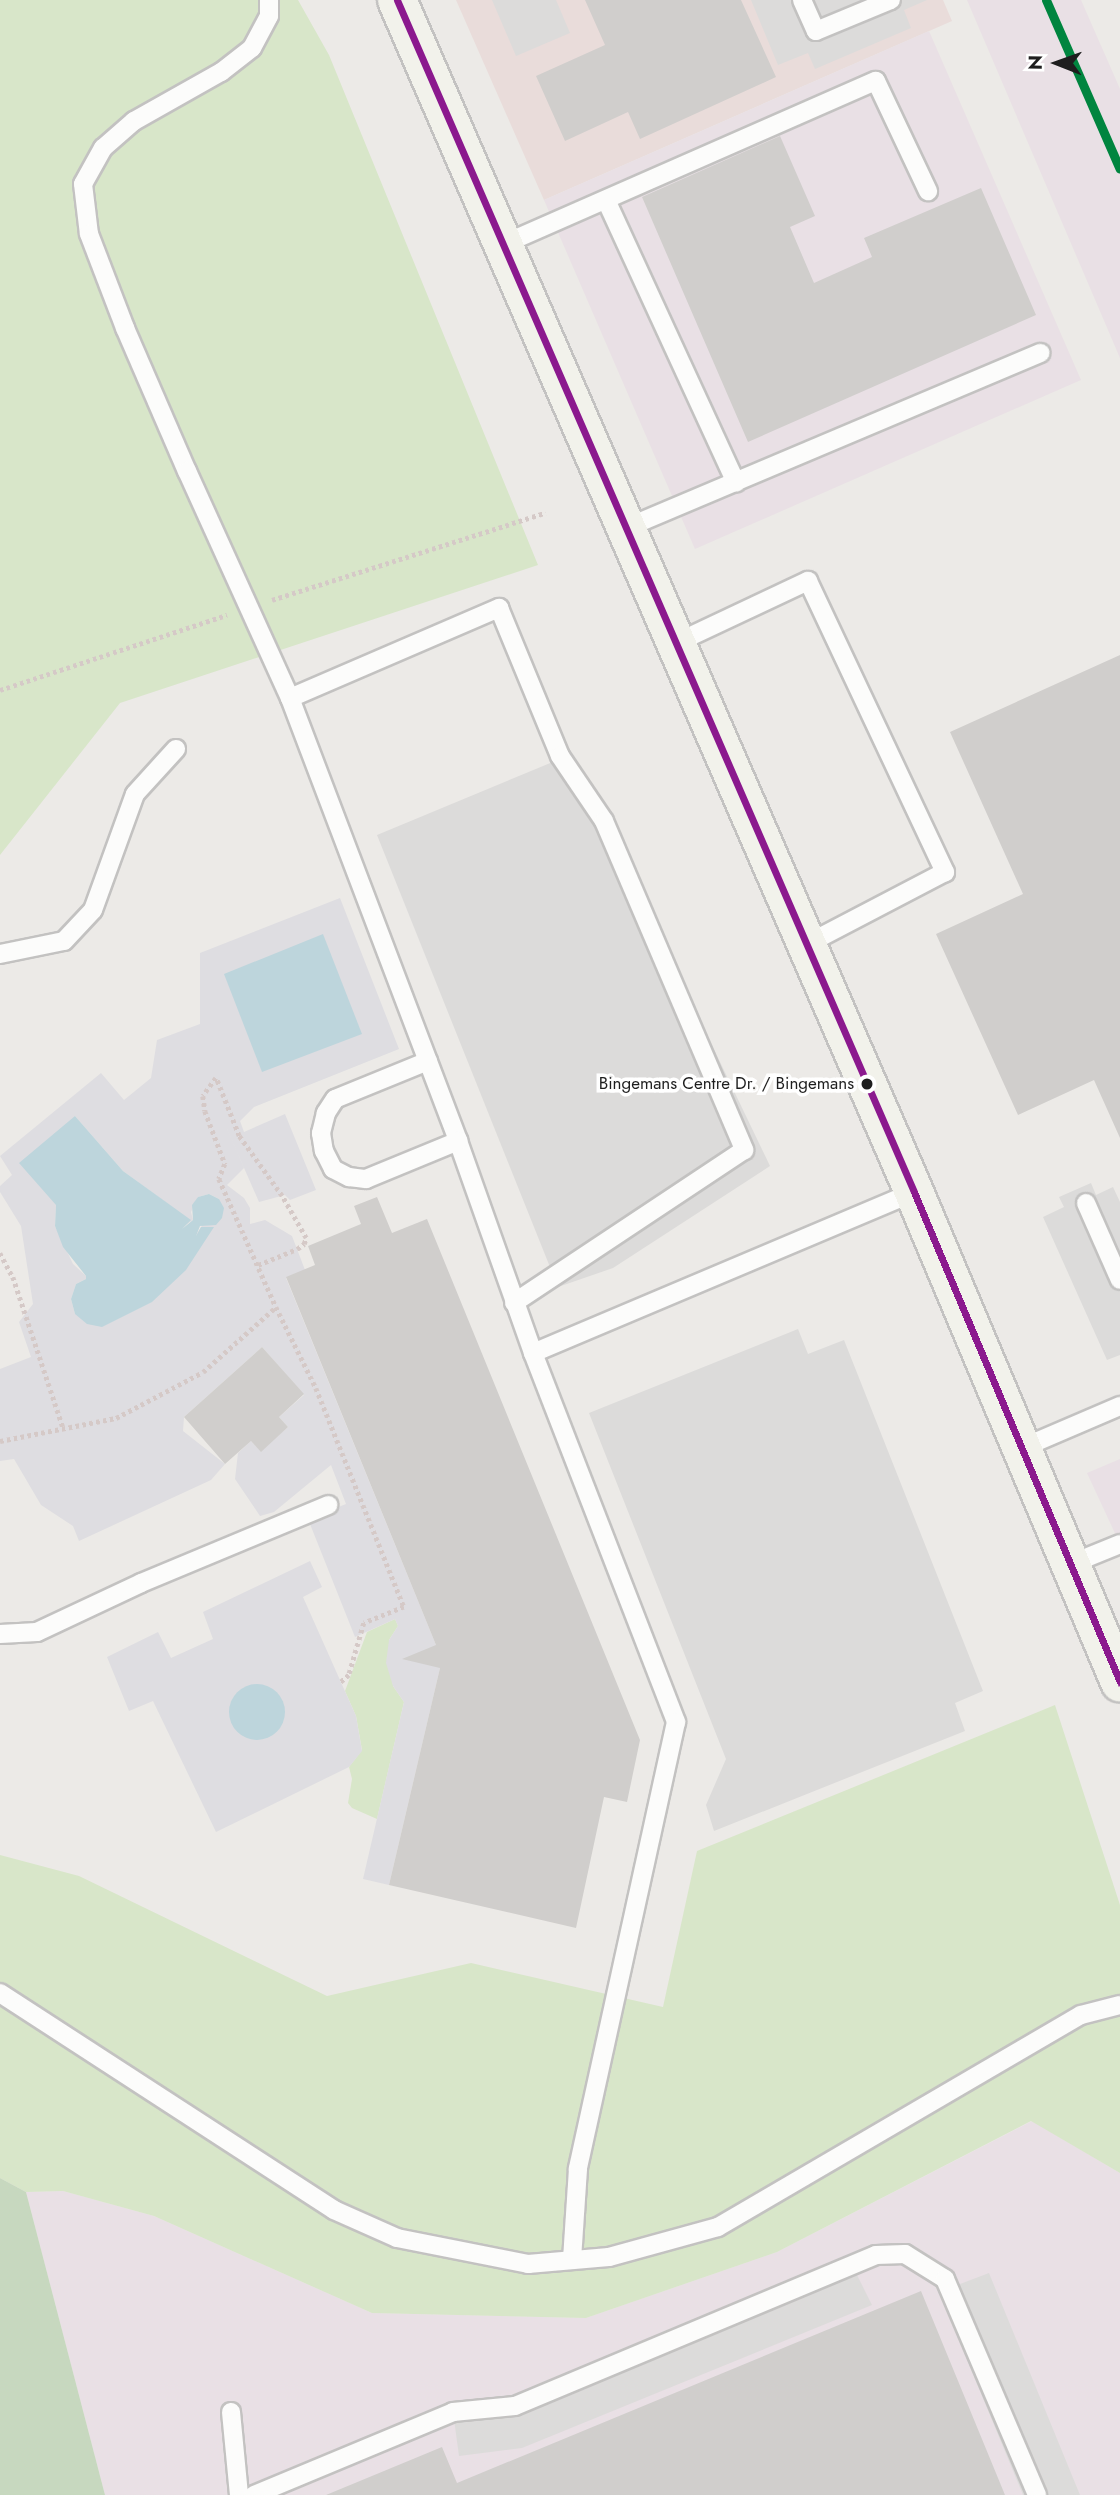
<!DOCTYPE html>
<style>
body{margin:0}
#map{position:relative;width:1120px;height:2495px;overflow:hidden;background:#eceae7;font-family:Jost,sans-serif}
div>[style]{position:absolute}
[style*='--x']{left:calc(var(--x)*1px);top:calc(var(--y)*1px);width:calc(var(--w)*1px);rotate:calc(var(--a)*1deg)}
.commercial>*{inset:0;background:#e9dcda}
.industrial>*{inset:0;background:#e9e0e5}
.grass>*{inset:0;background:#d8e6c9}
.forest>*{inset:0;background:#c7d8bf}
.parking>*{inset:0;background:#dcdbda}
.plaza>*{inset:0;background:#dedde1}
.water>*{inset:0;background:#bdd5dc}
.round{border-radius:50%}
.building>*{inset:0;background:#d0cecc}
.path>*{height:4.5px;margin-top:-2.25px;transform-origin:0;background:repeating-linear-gradient(90deg,#d5c9c7 0 3.5px,transparent 0 7px)}
.roads{filter:drop-shadow(2px 0 #c3c2c1) drop-shadow(-2px 0 #c3c2c1) drop-shadow(0 2px #c3c2c1) drop-shadow(0 -2px #c3c2c1)}
.lane>*{height:18px;margin:-9px;padding:0 9px;transform-origin:9px;border-radius:9px;background:#fcfcfb}
.secondary>*{height:38px;margin:-19px;padding:0 19px;transform-origin:19px;border-radius:19px;background:#f2f2eb}
.bus-1>*{height:7px;margin:-3.5px;padding:0 3.5px;transform-origin:3.5px;border-radius:3.5px;background:#8b198e}
.rail-1>*{height:9px;margin:-4.5px;padding:0 4.5px;transform-origin:4.5px;border-radius:4.5px;background:#00853f}
.dots>*{width:19px;height:19px;translate:-50% -50%;box-sizing:border-box;border:4px solid #fff;border-radius:50%}
span{translate:-50% -50%;white-space:nowrap;text-align:center;line-height:1.15;-webkit-text-stroke:7px #fff;paint-order:stroke}
.bus-label{font-size:17px;color:#1e1e1e}
.right{translate:-100% -50%;text-align:right}
.north{position:absolute;left:1022px;top:28px;width:70px;height:70px;-webkit-text-stroke:5px #fff;paint-order:stroke;rotate:271deg;font-size:19px;font-weight:700;line-height:28px;text-align:center;color:#1e1e1e}
.north::after{content:'';display:block;margin:auto;width:24px;height:32px;background:#1e1e1e;clip-path:polygon(50% 0,100% 100%,50% 72%,0 100%)}
</style>
<div id="map">
<div class="commercial">
<i style="clip-path:polygon(456px 0,943px 0,952px 21px,544px 200px)"></i>
</div>
<div class="industrial">
<i style="clip-path:polygon(967px 0,1081px 0,1120px 89px,1120px 358px)"></i>
<i style="clip-path:polygon(929px 31px,1081px 380px,695px 549px,544px 200px)"></i>
<i style="clip-path:polygon(1120px 1459px,1120px 1544px,1087px 1473px)"></i>
<i style="clip-path:polygon(1032px 2121px,1120px 2173px,1120px 2495px,105px 2495px,26px 2192px,63px 2191px,154px 2216px,372px 2313px,586px 2318px,777px 2252px)"></i>
</div>
<div class="grass">
<i style="clip-path:polygon(0 0,298px 0,329px 55px,538px 565px,120px 703px,0 855px)"></i>
<i style="clip-path:polygon(395px 1619px,398px 1626px,389px 1640px,393px 1686px,404px 1702px,377px 1819px,352px 1808px,348px 1803px,352px 1779px,349px 1767px,362px 1750px,356px 1716px,345px 1691px,367px 1632px)"></i>
<i style="clip-path:polygon(1055px 1705px,1120px 1905px,1120px 2173px,1031px 2121px,777px 2252px,586px 2318px,372px 2313px,154px 2216px,63px 2191px,26px 2192px,0 2178px,0 1855px,79px 1876px,327px 1996px,471px 1963px,663px 2007px,697px 1851px)"></i>
</div>
<div class="forest">
<i style="clip-path:polygon(0 2178px,26px 2192px,105px 2495px,0 2495px)"></i>
</div>
<div class="parking">
<i style="clip-path:polygon(492px 0,556px 0,570px 33px,516px 56px)"></i>
<i style="clip-path:polygon(751px 0,927px 0,904px 10px,911px 28px,815px 69px,808px 53px,778px 65px)"></i>
<i style="clip-path:polygon(572px 754px,770px 1166px,613px 1268px,558px 1287px,377px 835px)"></i>
<i style="clip-path:polygon(1091px 1183px,1096px 1195px,1113px 1187px,1120px 1202px,1120px 1355px,1107px 1360px,1043px 1217px,1064px 1207px,1059px 1197px)"></i>
<i style="clip-path:polygon(798px 1329px,808px 1354px,844px 1340px,983px 1691px,955px 1703px,965px 1731px,714px 1831px,706px 1805px,726px 1759px,589px 1413px)"></i>
<i style="clip-path:polygon(852px 2265px,872px 2305px,522px 2448px,459px 2456px,453px 2412px,515px 2406px)"></i>
<i style="clip-path:polygon(989px 2273px,1080px 2495px,1023px 2495px,939px 2292px)"></i>
</div>
<div class="plaza">
<i style="clip-path:polygon(evenodd,340px 898px,399px 1049px,254px 1107px,240px 1121px,244px 1132px,285px 1114px,316px 1190px,290px 1200px,285px 1195px,259px 1202px,220px 1113px,244px 1168px,227px 1185px,244px 1198px,250px 1208px,250px 1224px,265px 1220px,292px 1236px,305px 1270px,286px 1278px,436px 1645px,440px 1668px,389px 1885px,363px 1879px,404px 1702px,393px 1686px,386px 1663px,389px 1640px,398px 1626px,395px 1619px,355px 1637px,308px 1519px,346px 1504px,331px 1465px,274px 1512px,260px 1516px,235px 1479px,238px 1453px,251px 1441px,261px 1451px,288px 1427px,279px 1417px,304px 1395px,262px 1347px,184px 1417px,183px 1431px,225px 1464px,211px 1480px,79px 1541px,73px 1526px,41px 1505px,14px 1459px,0 1461px,0 1369px,31px 1357px,19px 1322px,33px 1304px,21px 1226px,0 1192px,0 1186px,12px 1175px,0 1156px,101px 1073px,124px 1100px,151px 1078px,157px 1040px,200px 1024px,200px 953px,340px 898px,75px 1116px,123px 1171px,190px 1220px,181px 1228px,193px 1220px,191px 1212px,198px 1197px,209px 1194px,219px 1199px,196px 1235px,213px 1227px,75px 1314px,71px 1299px,76px 1284px,86px 1279px,86px 1276px,73px 1264px,55px 1226px,56px 1205px,75px 1116px)"></i>
<i style="clip-path:polygon(310px 1561px,322px 1587px,303px 1597px,356px 1716px,362px 1751px,349px 1767px,216px 1832px,153px 1701px,129px 1711px,107px 1657px,158px 1632px,171px 1658px,213px 1639px,203px 1612px)"></i>
</div>
<div class="water">
<i style="clip-path:polygon(323px 934px,362px 1034px,262px 1072px,224px 974px)"></i>
<i style="clip-path:polygon(75px 1116px,123px 1171px,191px 1220px,182px 1229px,193px 1220px,192px 1205px,198px 1197px,209px 1194px,219px 1199px,224px 1208px,222px 1218px,216px 1225px,200px 1226px,196px 1236px,201px 1227px,214px 1227px,186px 1270px,152px 1302px,102px 1327px,87px 1324px,75px 1314px,71px 1299px,76px 1284px,86px 1279px,86px 1276px,63px 1247px,55px 1226px,56px 1205px,19px 1163px)"></i>
<i class="round" style="left:229px;top:1684px;width:56px;height:56px"></i>
</div>
<div class="building">
<i style="clip-path:polygon(585px 0,741px 0,776px 77px,640px 139px,628px 112px,565px 141px,536px 76px,605px 45px)"></i>
<i style="clip-path:polygon(780px 136px,815px 216px,790px 227px,814px 283px,872px 257px,864px 238px,981px 188px,1036px 315px,748px 442px,642px 197px)"></i>
<i style="clip-path:polygon(1120px 655px,1120px 1138px,1094px 1080px,1018px 1115px,936px 934px,1023px 894px,950px 732px)"></i>
<i style="clip-path:polygon(377px 1197px,392px 1233px,427px 1219px,640px 1740px,627px 1802px,604px 1797px,576px 1928px,389px 1885px,440px 1668px,402px 1659px,436px 1645px,286px 1277px,315px 1265px,308px 1246px,361px 1224px,354px 1206px)"></i>
<i style="clip-path:polygon(262px 1347px,304px 1394px,279px 1417px,288px 1427px,261px 1452px,251px 1441px,225px 1464px,184px 1417px)"></i>
<i style="clip-path:polygon(921px 2291px,1005px 2495px,326px 2495px,442px 2447px,457px 2483px)"></i>
</div>
<div class="path">
<i style="--x:272;--y:600;--w:287;--a:-17.7"></i>
<i style="--x:0;--y:690;--w:239;--a:-18.3"></i>
<i style="--x:0;--y:1253;--w:27;--a:62"></i>
<i style="--x:13;--y:1277;--w:158;--a:71.6"></i>
<i style="--x:258;--y:1265;--w:42;--a:-22.3"></i>
<i style="--x:297;--y:1249;--w:9;--a:-36"></i>
<i style="--x:304;--y:1244;--w:6;--a:-72"></i>
<i style="--x:306;--y:1238;--w:48;--a:-119.7"></i>
<i style="--x:282;--y:1196;--w:74;--a:-125.6"></i>
<i style="--x:239;--y:1136;--w:62;--a:-111.6"></i>
<i style="--x:216;--y:1078;--w:22;--a:126"></i>
<i style="--x:203;--y:1096;--w:15;--a:82"></i>
<i style="--x:205;--y:1111;--w:57;--a:69.3"></i>
<i style="--x:225;--y:1164;--w:16;--a:112"></i>
<i style="--x:219;--y:1179;--w:140;--a:66"></i>
<i style="--x:276;--y:1307;--w:90;--a:63.7"></i>
<i style="--x:316;--y:1388;--w:236;--a:68.1"></i>
<i style="--x:404;--y:1607;--w:43;--a:158.2"></i>
<i style="--x:364;--y:1623;--w:54;--a:106.1"></i>
<i style="--x:349;--y:1675;--w:11;--a:139"></i>
<i style="--x:0;--y:1441;--w:118;--a:-11.2"></i>
<i style="--x:116;--y:1418;--w:98;--a:-27.9"></i>
<i style="--x:203;--y:1372;--w:98;--a:-41.7"></i>
</div>
<div class="roads">
<div class="lane">
<i style="--x:269;--y:0;--w:16;--a:90"></i>
<i style="--x:269;--y:16;--w:36;--a:118"></i>
<i style="--x:252;--y:48;--w:39;--a:142"></i>
<i style="--x:221;--y:72;--w:100;--a:150.6"></i>
<i style="--x:134;--y:121;--w:41;--a:138.9"></i>
<i style="--x:103;--y:148;--w:41;--a:119.1"></i>
<i style="--x:83;--y:184;--w:50;--a:83.2"></i>
<i style="--x:89;--y:234;--w:101;--a:69"></i>
<i style="--x:125;--y:328;--w:156;--a:66.6"></i>
<i style="--x:187;--y:471;--w:249;--a:65.6"></i>
<i style="--x:290;--y:698;--w:474;--a:69.2"></i>
<i style="--x:458;--y:1141;--w:225;--a:70.5"></i>
<i style="--x:533;--y:1353;--w:396;--a:68.8"></i>
<i style="--x:676;--y:1722;--w:458;--a:102.4"></i>
<i style="--x:578;--y:2169;--w:91;--a:93.8"></i>
<i style="--x:802;--y:0;--w:34;--a:66"></i>
<i style="--x:816;--y:31;--w:81;--a:-22.5"></i>
<i style="--x:606;--y:200;--w:311;--a:65.3"></i>
<i style="--x:504;--y:244;--w:406;--a:-23.7"></i>
<i style="--x:876;--y:81;--w:122;--a:64.7"></i>
<i style="--x:626;--y:528;--w:450;--a:-22.9"></i>
<i style="--x:676;--y:643;--w:146;--a:-25.2"></i>
<i style="--x:808;--y:581;--w:322;--a:64.8"></i>
<i style="--x:945;--y:872;--w:156;--a:152.4"></i>
<i style="--x:290;--y:698;--w:228;--a:-23.3"></i>
<i style="--x:499;--y:608;--w:160;--a:67.6"></i>
<i style="--x:560;--y:756;--w:78;--a:55.9"></i>
<i style="--x:604;--y:821;--w:358;--a:66.9"></i>
<i style="--x:744;--y:1150;--w:276;--a:146.4"></i>
<i style="--x:0;--y:954;--w:65;--a:-11.5"></i>
<i style="--x:64;--y:941;--w:42;--a:-46.9"></i>
<i style="--x:93;--y:910;--w:123;--a:-70.1"></i>
<i style="--x:135;--y:794;--w:61;--a:-47.7"></i>
<i style="--x:428;--y:1061;--w:100;--a:157.8"></i>
<i style="--x:335;--y:1099;--w:17;--a:123"></i>
<i style="--x:326;--y:1113;--w:21;--a:104"></i>
<i style="--x:321;--y:1133;--w:18;--a:81"></i>
<i style="--x:324;--y:1151;--w:20;--a:63"></i>
<i style="--x:333;--y:1169;--w:18;--a:27"></i>
<i style="--x:349;--y:1177;--w:17;--a:7"></i>
<i style="--x:366;--y:1179;--w:100;--a:-22.4"></i>
<i style="--x:1086;--y:1203;--w:84;--a:66.2"></i>
<i style="--x:533;--y:1353;--w:414;--a:-22.9"></i>
<i style="--x:1022;--y:1448;--w:107;--a:-23.2"></i>
<i style="--x:1071;--y:1564;--w:53;--a:-22.2"></i>
<i style="--x:0;--y:1634;--w:37;--a:-3"></i>
<i style="--x:37;--y:1632;--w:115;--a:-25.2"></i>
<i style="--x:141;--y:1583;--w:203;--a:-22.6"></i>
<i style="--x:0;--y:1993;--w:398;--a:33"></i>
<i style="--x:334;--y:2210;--w:69;--a:24"></i>
<i style="--x:397;--y:2238;--w:134;--a:11.2"></i>
<i style="--x:528;--y:2264;--w:81;--a:-4.9"></i>
<i style="--x:609;--y:2257;--w:113;--a:-15.4"></i>
<i style="--x:718;--y:2227;--w:420;--a:-30.3"></i>
<i style="--x:1081;--y:2015;--w:40;--a:-14.4"></i>
<i style="--x:231;--y:2412;--w:83;--a:84.5"></i>
<i style="--x:254;--y:2495;--w:216;--a:-22.6"></i>
<i style="--x:453;--y:2412;--w:62;--a:-5.5"></i>
<i style="--x:515;--y:2406;--w:391;--a:-22.7"></i>
<i style="--x:876;--y:2255;--w:29;--a:-2"></i>
<i style="--x:905;--y:2254;--w:47;--a:32"></i>
<i style="--x:945;--y:2279;--w:235;--a:66.9"></i>
</div>
<div class="secondary">
<i style="--x:397;--y:0;--w:1299;--a:66.55"></i>
<i style="--x:914;--y:1192;--w:532;--a:67.2"></i>
</div>
</div>
<div class="bus-1">
<i style="--x:397;--y:0;--w:1299;--a:66.55"></i>
<i style="--x:914;--y:1192;--w:532;--a:67.2"></i>
</div>
<div class="rail-1">
<i style="--x:1046;--y:0;--w:184;--a:66.4"></i>
</div>
<div class="dots">
<i style="left:867px;top:1084px;background:#1e1e1e"></i>
</div>
<div class="bus-label">
<span class="right" style="left:854px;top:1084px">Bingemans Centre Dr. / Bingemans</span>
</div>
<div class="north">N</div>
</div>
